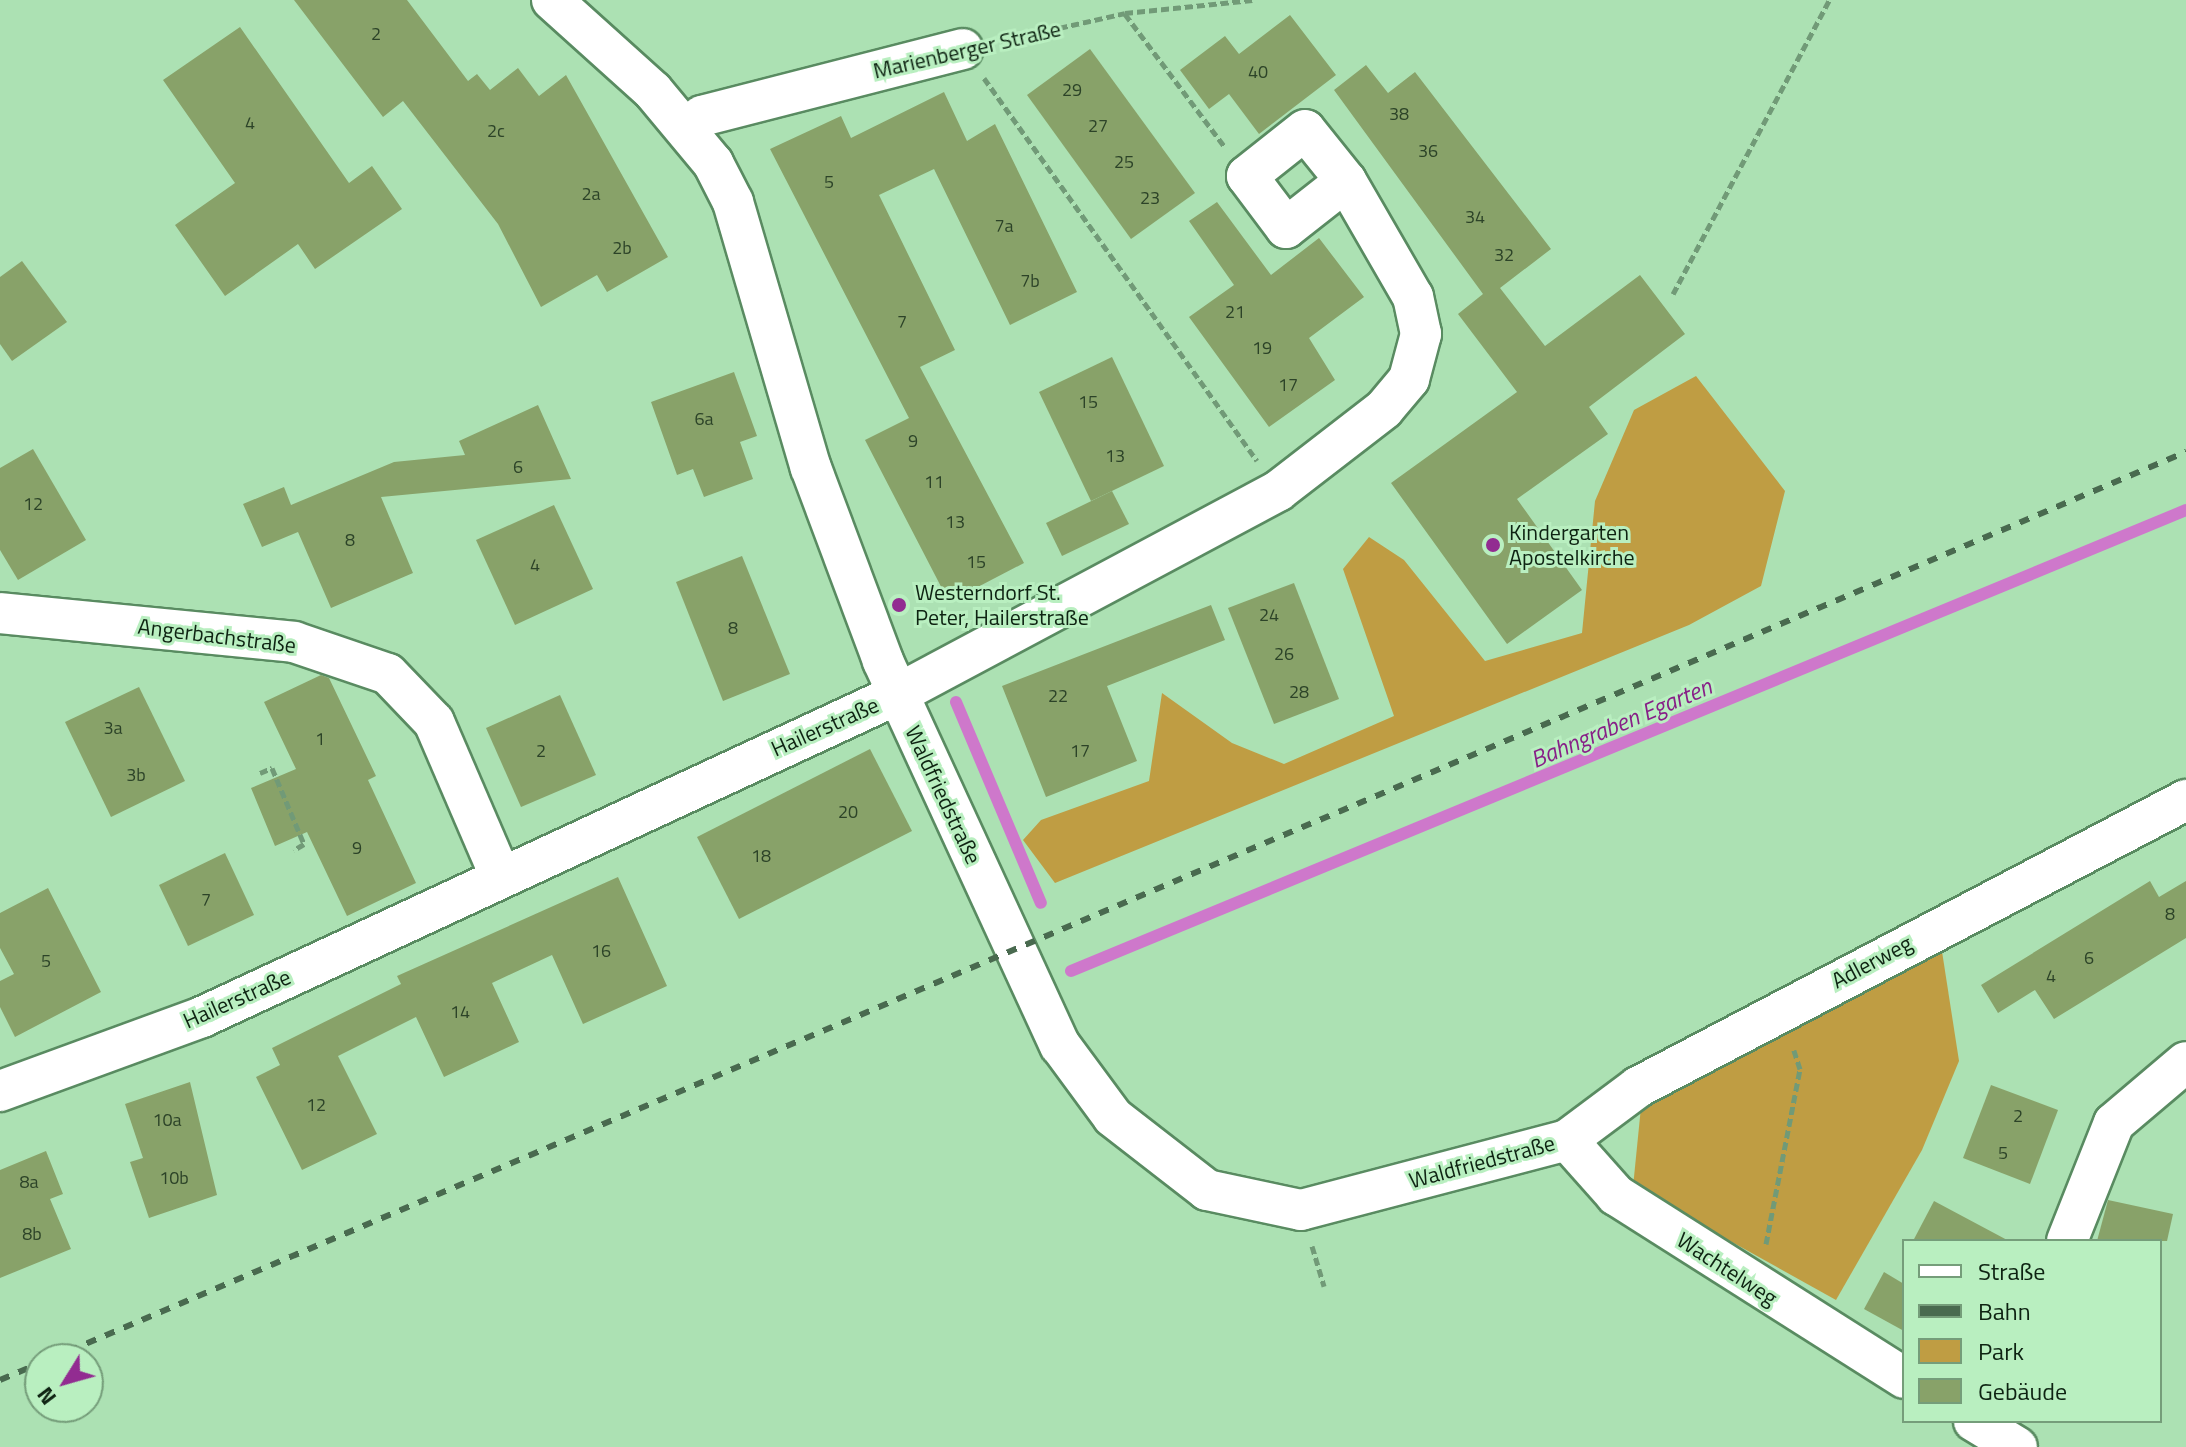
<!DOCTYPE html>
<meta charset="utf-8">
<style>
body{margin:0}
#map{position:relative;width:2186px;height:1447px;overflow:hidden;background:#ace1b3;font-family:"Titillium Web",sans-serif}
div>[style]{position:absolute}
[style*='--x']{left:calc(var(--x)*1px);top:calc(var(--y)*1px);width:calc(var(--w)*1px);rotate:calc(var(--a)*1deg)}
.green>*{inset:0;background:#bf9d43}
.stream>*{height:12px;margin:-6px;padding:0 6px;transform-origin:6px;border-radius:6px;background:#ce78cb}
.building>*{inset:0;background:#88a269}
.path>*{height:5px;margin-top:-2.5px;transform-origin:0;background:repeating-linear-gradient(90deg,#719a77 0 8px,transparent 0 12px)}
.roads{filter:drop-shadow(2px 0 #598b61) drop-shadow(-2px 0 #598b61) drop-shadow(0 2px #598b61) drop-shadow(0 -2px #598b61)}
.street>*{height:40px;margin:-20px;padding:0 20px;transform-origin:20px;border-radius:20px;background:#fff}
.rail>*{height:6px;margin-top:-3px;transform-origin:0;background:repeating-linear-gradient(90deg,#496a4f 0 10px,transparent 0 20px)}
.dots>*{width:22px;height:22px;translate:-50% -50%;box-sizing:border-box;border:4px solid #b9efc0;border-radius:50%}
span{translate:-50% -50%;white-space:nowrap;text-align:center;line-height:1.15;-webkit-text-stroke:6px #b9efc0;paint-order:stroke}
.number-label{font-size:18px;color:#2c4328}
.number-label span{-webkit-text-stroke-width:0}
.street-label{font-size:22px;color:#0e2312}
.poi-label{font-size:22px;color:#0e2312}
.left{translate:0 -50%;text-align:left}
.water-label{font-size:24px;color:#871f87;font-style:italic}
.legend{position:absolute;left:1902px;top:1239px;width:260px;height:184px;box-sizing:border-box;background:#b9efc0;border:2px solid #759d7a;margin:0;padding:10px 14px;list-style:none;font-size:24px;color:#0e2312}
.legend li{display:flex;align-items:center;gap:16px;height:40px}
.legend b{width:40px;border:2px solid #759d7a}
.north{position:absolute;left:24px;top:1343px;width:80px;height:80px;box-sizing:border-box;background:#b9efc0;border:2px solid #759d7a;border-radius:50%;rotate:233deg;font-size:22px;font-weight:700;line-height:32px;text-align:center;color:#0e2312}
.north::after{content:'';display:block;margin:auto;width:28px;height:36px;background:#922c91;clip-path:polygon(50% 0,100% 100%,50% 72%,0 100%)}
</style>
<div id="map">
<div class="green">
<i style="clip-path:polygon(1696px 376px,1785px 491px,1761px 586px,1689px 625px,1055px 883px,1023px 840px,1041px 820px,1149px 781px,1162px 693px,1232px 743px,1284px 764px,1394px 716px,1343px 569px,1369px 537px,1404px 560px,1485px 661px,1582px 633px,1595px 501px,1634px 410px)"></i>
<i style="clip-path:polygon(1941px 945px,1959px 1061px,1922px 1150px,1836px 1300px,1633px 1187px,1641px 1107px)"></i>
</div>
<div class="stream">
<i style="--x:956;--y:702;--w:218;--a:67.1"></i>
<i style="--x:1071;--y:971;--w:1207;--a:-22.46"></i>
</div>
<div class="building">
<i style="clip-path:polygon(294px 0,407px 0,468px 81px,477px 74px,490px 90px,518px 68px,539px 96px,566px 75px,668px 257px,607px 292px,597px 275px,541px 307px,498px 224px,403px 101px,383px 117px)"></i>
<i style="clip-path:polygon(1290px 15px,1336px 75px,1259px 134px,1229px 94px,1209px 109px,1180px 70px,1225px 36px,1239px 54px)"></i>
<i style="clip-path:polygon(240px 27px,349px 183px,372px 166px,402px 209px,315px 269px,298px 244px,225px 296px,175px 225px,235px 183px,163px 80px)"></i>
<i style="clip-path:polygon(1090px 49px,1195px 193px,1131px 239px,1027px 95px)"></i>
<i style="clip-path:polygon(1366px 65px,1388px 93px,1415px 72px,1551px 249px,1500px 288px,1545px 346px,1640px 275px,1685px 334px,1589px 407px,1608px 434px,1517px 499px,1582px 590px,1507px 644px,1391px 483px,1517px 392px,1458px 314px,1483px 294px,1334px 90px)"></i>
<i style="clip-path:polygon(944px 92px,967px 141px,995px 124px,1077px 292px,1010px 325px,934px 169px,879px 195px,955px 350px,920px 367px,1024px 563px,949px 602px,865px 440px,909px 418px,770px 149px,841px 116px,851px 138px)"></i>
<i style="clip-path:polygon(1217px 202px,1271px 275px,1319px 238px,1364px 297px,1309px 338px,1335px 380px,1269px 427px,1189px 317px,1234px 285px,1189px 221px)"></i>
<i style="clip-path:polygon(22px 261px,67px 322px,12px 361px,0 344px,0 277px)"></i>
<i style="clip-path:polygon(1112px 357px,1164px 466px,1091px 501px,1039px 392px)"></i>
<i style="clip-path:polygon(734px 372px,757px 436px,740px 442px,753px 479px,704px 497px,693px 469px,677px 475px,651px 402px)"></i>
<i style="clip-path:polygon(538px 405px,571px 479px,381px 497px,413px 573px,331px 608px,298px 532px,262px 547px,243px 504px,284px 487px,291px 505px,394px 462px,465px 455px,459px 441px)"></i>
<i style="clip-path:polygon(33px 449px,86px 540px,18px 580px,0 550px,0 468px)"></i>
<i style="clip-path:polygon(1112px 491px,1129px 524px,1062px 556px,1046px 523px)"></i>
<i style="clip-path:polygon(554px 505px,593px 589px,515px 625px,476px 540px)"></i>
<i style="clip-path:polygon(742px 556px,790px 674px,723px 701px,676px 582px)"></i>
<i style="clip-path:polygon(1294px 583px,1339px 699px,1274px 724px,1228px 608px)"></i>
<i style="clip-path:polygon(1211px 605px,1225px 640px,1107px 686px,1137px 761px,1046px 797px,1002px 686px)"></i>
<i style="clip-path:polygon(321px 675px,329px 678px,376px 776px,368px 780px,416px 883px,347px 916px,307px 832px,275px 846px,251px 788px,296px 769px,264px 702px)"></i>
<i style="clip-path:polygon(139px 687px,185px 781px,111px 817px,65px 722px)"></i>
<i style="clip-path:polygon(560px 695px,596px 775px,521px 807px,486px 728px)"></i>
<i style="clip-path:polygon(870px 749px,912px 831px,739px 919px,697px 837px)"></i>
<i style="clip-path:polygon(225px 853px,254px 915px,188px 946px,159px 885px)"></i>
<i style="clip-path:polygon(618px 877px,667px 986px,583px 1024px,552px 955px,492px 983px,519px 1042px,444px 1077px,416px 1017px,338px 1056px,377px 1134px,302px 1170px,256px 1077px,280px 1065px,272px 1048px,401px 984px,397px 976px)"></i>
<i style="clip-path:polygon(2150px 881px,2159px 897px,2186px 881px,2186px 938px,2054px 1019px,2035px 990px,1998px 1013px,1981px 985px)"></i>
<i style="clip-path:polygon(48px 888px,101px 992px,15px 1037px,0 1007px,0 981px,14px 974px,0 948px,0 913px)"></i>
<i style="clip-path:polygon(190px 1082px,217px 1195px,149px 1218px,130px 1162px,143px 1158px,125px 1104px)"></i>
<i style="clip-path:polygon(1991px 1085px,2058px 1110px,2030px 1184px,1963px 1158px)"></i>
<i style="clip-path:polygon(46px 1151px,63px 1194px,50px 1199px,71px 1249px,0 1278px,0 1170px)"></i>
<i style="clip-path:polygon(2108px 1200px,2173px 1214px,2167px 1241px,2097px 1241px)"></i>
<i style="clip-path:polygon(1934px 1201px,2009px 1241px,1913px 1241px)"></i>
<i style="clip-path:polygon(1884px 1272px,1904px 1284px,1904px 1331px,1864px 1309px)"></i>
</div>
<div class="path">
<i style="--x:1125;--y:14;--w:166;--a:53.1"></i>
<i style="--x:1001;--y:41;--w:127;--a:-12.7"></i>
<i style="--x:1125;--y:13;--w:128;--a:-5.8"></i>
<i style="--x:984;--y:78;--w:470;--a:54.5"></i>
<i style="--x:1673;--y:294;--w:333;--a:-62"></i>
<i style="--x:260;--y:773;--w:13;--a:-23"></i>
<i style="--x:272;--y:768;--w:82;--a:67.2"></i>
<i style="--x:304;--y:844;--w:12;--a:149"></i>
<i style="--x:1766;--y:1244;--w:178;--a:-79"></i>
<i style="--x:1800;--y:1069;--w:20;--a:-108"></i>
<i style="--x:1312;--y:1246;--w:42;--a:73.3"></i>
</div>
<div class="roads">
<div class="street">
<i style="--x:552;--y:0;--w:136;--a:42"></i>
<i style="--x:653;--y:91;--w:94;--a:50.2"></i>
<i style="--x:713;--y:163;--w:44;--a:62.9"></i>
<i style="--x:733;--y:202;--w:277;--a:73.7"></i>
<i style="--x:811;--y:468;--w:206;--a:69.5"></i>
<i style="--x:883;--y:661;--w:423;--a:65.3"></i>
<i style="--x:1060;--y:1045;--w:89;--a:53.6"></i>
<i style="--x:1113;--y:1117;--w:119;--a:37.8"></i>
<i style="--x:1207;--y:1190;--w:96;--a:12"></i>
<i style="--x:1301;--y:1210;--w:275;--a:-14.7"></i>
<i style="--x:1567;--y:1140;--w:89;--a:-36.7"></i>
<i style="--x:1638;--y:1087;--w:619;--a:-27.64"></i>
<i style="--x:687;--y:127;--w:19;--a:-36"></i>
<i style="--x:702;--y:116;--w:269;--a:-14.4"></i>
<i style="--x:0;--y:613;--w:295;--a:5.6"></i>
<i style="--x:294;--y:642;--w:99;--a:18.8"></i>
<i style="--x:388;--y:674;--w:66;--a:46.2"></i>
<i style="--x:434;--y:722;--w:167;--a:66.7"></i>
<i style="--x:0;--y:1091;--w:215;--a:-20.1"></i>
<i style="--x:202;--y:1017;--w:765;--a:-24.89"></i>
<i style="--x:896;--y:695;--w:433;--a:-28.1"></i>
<i style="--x:1278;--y:491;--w:134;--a:-37.7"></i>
<i style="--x:1384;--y:409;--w:39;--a:-50"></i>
<i style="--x:1409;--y:379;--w:47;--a:-75.1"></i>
<i style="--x:1421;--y:334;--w:38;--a:-102"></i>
<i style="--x:1413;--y:297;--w:134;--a:-120"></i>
<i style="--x:1346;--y:181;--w:65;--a:-128.8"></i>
<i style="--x:1305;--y:130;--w:74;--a:141.6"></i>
<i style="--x:1247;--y:176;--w:65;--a:53.1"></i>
<i style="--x:1286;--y:228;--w:76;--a:-38.1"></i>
<i style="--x:1567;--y:1140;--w:74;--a:48.3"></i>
<i style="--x:1616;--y:1195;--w:341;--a:32.4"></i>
<i style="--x:2067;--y:1241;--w:127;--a:-68.3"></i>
<i style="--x:2114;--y:1123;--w:94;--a:-40.3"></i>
<i style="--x:1974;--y:1421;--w:50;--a:31.2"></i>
</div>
</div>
<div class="rail">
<i style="--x:50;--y:1359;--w:2321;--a:-23.01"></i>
<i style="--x:0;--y:1380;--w:43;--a:-23"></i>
</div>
<div class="dots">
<i style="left:1493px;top:545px;background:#922c91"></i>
<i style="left:899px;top:605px;background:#922c91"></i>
</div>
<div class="number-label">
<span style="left:376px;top:34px">2</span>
<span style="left:1258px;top:72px">40</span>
<span style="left:1072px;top:90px">29</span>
<span style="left:1399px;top:114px">38</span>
<span style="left:250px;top:123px">4</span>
<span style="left:1098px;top:126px">27</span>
<span style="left:496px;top:131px">2c</span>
<span style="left:1428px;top:151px">36</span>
<span style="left:1124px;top:162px">25</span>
<span style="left:829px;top:182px">5</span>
<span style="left:591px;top:194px">2a</span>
<span style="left:1150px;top:198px">23</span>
<span style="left:1475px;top:217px">34</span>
<span style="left:1004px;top:226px">7a</span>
<span style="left:622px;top:248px">2b</span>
<span style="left:1504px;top:255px">32</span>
<span style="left:1030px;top:281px">7b</span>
<span style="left:1235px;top:312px">21</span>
<span style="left:902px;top:322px">7</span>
<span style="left:1262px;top:348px">19</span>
<span style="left:1288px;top:385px">17</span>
<span style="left:1088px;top:402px">15</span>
<span style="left:704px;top:419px">6a</span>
<span style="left:913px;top:441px">9</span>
<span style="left:1115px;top:456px">13</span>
<span style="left:518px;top:467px">6</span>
<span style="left:934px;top:482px">11</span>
<span style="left:33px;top:504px">12</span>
<span style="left:955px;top:522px">13</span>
<span style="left:350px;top:540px">8</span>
<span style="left:976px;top:562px">15</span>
<span style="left:535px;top:565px">4</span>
<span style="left:1269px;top:615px">24</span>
<span style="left:733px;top:628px">8</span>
<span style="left:1284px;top:654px">26</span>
<span style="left:1299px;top:692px">28</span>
<span style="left:1058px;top:696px">22</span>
<span style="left:113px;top:728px">3a</span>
<span style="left:320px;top:739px">1</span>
<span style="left:541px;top:751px">2</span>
<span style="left:1080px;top:751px">17</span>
<span style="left:136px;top:775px">3b</span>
<span style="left:848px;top:812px">20</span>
<span style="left:357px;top:848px">9</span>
<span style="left:761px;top:856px">18</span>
<span style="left:206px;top:900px">7</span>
<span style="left:2170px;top:914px">8</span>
<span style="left:601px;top:951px">16</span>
<span style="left:2089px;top:958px">6</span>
<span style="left:46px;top:961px">5</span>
<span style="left:2051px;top:976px">4</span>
<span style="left:460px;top:1012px">14</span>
<span style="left:316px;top:1105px">12</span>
<span style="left:2018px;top:1116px">2</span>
<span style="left:167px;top:1120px">10a</span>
<span style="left:2003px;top:1153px">5</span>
<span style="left:174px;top:1178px">10b</span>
<span style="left:29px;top:1182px">8a</span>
<span style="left:32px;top:1234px">8b</span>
</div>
<div class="street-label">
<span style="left:967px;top:50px;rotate:-13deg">Marienberger Straße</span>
<span style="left:217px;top:636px;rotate:7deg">Angerbachstraße</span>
<span style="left:825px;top:727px;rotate:-24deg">Hailerstraße</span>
<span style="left:943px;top:795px;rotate:65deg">Waldfriedstraße</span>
<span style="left:1872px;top:962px;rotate:-28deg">Adlerweg</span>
<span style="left:237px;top:999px;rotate:-24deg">Hailerstraße</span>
<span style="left:1482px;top:1162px;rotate:-15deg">Waldfriedstraße</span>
<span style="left:1727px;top:1269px;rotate:33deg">Wachtelweg</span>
</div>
<div class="poi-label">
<span class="left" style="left:1509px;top:545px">Kindergarten<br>Apostelkirche</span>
<span class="left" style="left:915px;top:605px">Westerndorf St.<br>Peter, Hailerstraße</span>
</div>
<div class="water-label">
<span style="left:1621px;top:723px;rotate:-23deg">Bahngraben Egarten</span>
</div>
<ul class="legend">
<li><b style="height:10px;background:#fff"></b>Straße</li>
<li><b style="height:10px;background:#496a4f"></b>Bahn</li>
<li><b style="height:22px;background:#bf9d43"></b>Park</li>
<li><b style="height:22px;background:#88a269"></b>Gebäude</li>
</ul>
<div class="north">N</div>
</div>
